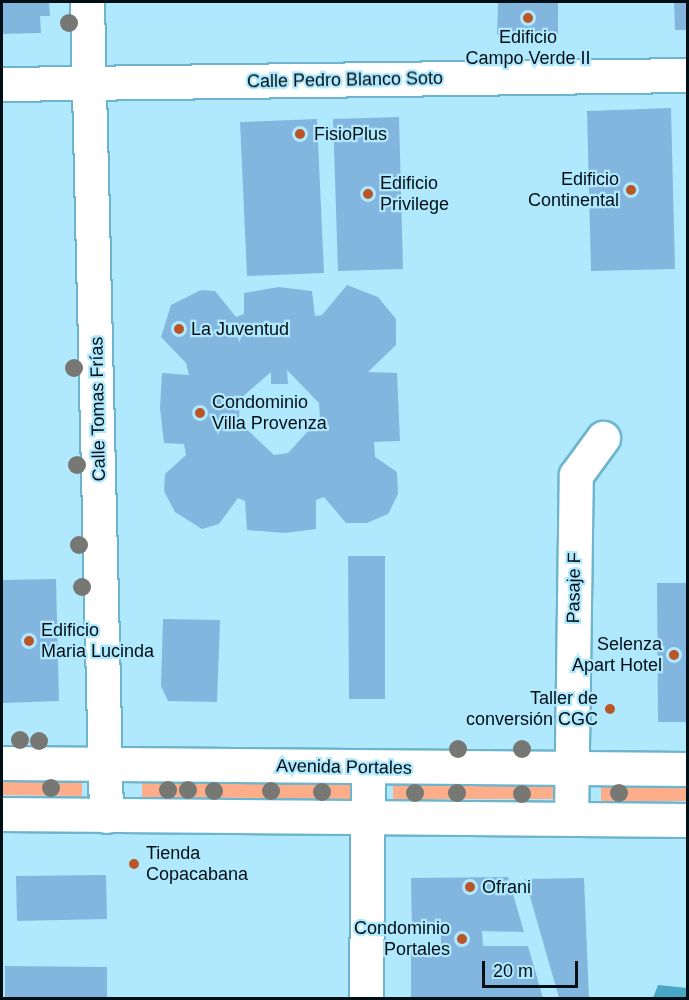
<!DOCTYPE html>
<meta charset="utf-8">
<style>
body{margin:0}
#map{position:relative;width:689px;height:1000px;overflow:hidden;background:#b0e9fe;font-family:Helvetica,sans-serif}
div>[style]{position:absolute}
[style*='--x']{left:calc(var(--x)*1px);top:calc(var(--y)*1px);width:calc(var(--w)*1px);rotate:calc(var(--a)*1deg)}
.green>*{inset:0;background:#fead8b}
.water>*{inset:0;background:#49a7c6}
.building>*{inset:0;background:#83b6df}
.roads{filter:drop-shadow(2px 0 #6db4cd) drop-shadow(-2px 0 #6db4cd) drop-shadow(0 2px #6db4cd) drop-shadow(0 -2px #6db4cd)}
.street>*{height:33px;margin:-16.5px;padding:0 16.5px;transform-origin:16.5px;border-radius:16.5px;background:#fff}
.trees>*{width:18px;height:18px;margin:-9px;border-radius:50%;background:#777774}
.dots>*{width:16px;height:16px;translate:-50% -50%;box-sizing:border-box;border:3px solid #b0e9fe;border-radius:50%}
span{translate:-50% -50%;white-space:nowrap;text-align:center;line-height:1.15;-webkit-text-stroke:4.5px #b0e9fe;paint-order:stroke}
.poi-label{font-size:18px;color:#000e15}
.left{translate:0 -50%;text-align:left}
.right{translate:-100% -50%;text-align:right}
.street-label{font-size:18px;color:#000e15}
.frame{position:absolute;inset:0;border:3px solid #000e15;pointer-events:none}
.scale{position:absolute;left:482px;top:961px;width:96px;height:27px;box-sizing:border-box;border:3px solid #000e15;border-top:0;padding-left:8px;font-size:18px;line-height:21px;white-space:nowrap;color:#000e15;-webkit-text-stroke:4px #b0e9fe;paint-order:stroke}
</style>
<div id="map">
<div class="green">
<i style="clip-path:polygon(2px 780px,82px 781px,82px 796px,2px 795px)"></i>
<i style="clip-path:polygon(142px 783px,351px 784px,350px 799px,142px 797px)"></i>
<i style="clip-path:polygon(393px 784px,553px 784px,553px 799px,393px 799px)"></i>
<i style="clip-path:polygon(601px 786px,687px 787px,687px 801px,601px 801px)"></i>
</div>
<div class="water">
<i style="clip-path:polygon(658px 985px,687px 988px,687px 998px,653px 998px)"></i>
</div>
<div class="building">
<i style="clip-path:polygon(2px 2px,49px 2px,50px 16px,40px 16px,41px 33px,2px 34px)"></i>
<i style="clip-path:polygon(498px 2px,558px 2px,558px 35px,497px 35px)"></i>
<i style="clip-path:polygon(674px 2px,688px 2px,688px 30px,675px 30px)"></i>
<i style="clip-path:polygon(671px 108px,675px 269px,591px 271px,587px 111px)"></i>
<i style="clip-path:polygon(399px 117px,403px 269px,338px 271px,333px 119px)"></i>
<i style="clip-path:polygon(317px 119px,324px 273px,247px 276px,240px 122px)"></i>
<i style="clip-path:polygon(evenodd,347px 285px,378px 297px,396px 319px,396px 345px,368px 372px,397px 373px,400px 441px,374px 442px,375px 457px,397px 472px,398px 494px,388px 514px,367px 523px,346px 523px,324px 497px,316px 500px,316px 529px,285px 533px,247px 530px,245px 501px,238px 498px,219px 524px,202px 529px,175px 512px,164px 491px,165px 474px,186px 455px,184px 444px,164px 443px,160px 408px,162px 373px,189px 375px,186px 363px,161px 337px,171px 305px,201px 290px,215px 291px,236px 317px,244px 314px,244px 293px,279px 287px,312px 291px,315px 316px,322px 315px,347px 285px,287px 370px,319px 403px,320px 418px,288px 453px,274px 455px,239px 422px,240px 399px,271px 372px,271px 384px,288px 384px,287px 370px)"></i>
<i style="clip-path:polygon(348px 556px,385px 556px,385px 699px,349px 699px)"></i>
<i style="clip-path:polygon(56px 579px,59px 701px,2px 703px,2px 580px)"></i>
<i style="clip-path:polygon(657px 583px,688px 583px,688px 722px,658px 722px)"></i>
<i style="clip-path:polygon(163px 619px,220px 620px,217px 702px,168px 701px,161px 686px)"></i>
<i style="clip-path:polygon(106px 875px,107px 919px,17px 921px,16px 876px)"></i>
<i style="clip-path:polygon(508px 877px,524px 932px,482px 931px,483px 946px,528px 946px,543px 998px,411px 998px,411px 947px,441px 947px,441px 932px,412px 933px,411px 878px)"></i>
<i style="clip-path:polygon(584px 878px,589px 998px,559px 998px,525px 879px)"></i>
<i style="clip-path:polygon(5px 966px,107px 967px,107px 998px,5px 998px)"></i>
</div>
<div class="roads">
<div class="street">
<i style="--x:87;--y:2;--w:814;--a:88.66"></i>
<i style="--x:2;--y:84;--w:686;--a:-0.75"></i>
<i style="--x:2;--y:763;--w:686;--a:0.5"></i>
<i style="--x:2;--y:814;--w:686;--a:0.5"></i>
<i style="--x:571;--y:819;--w:344;--a:-89.2"></i>
<i style="--x:576;--y:475;--w:46;--a:-53.9"></i>
<i style="--x:366;--y:998;--w:231;--a:-89.5"></i>
</div>
</div>
<div class="trees">
<i style="left:69px;top:23px"></i>
<i style="left:74px;top:368px"></i>
<i style="left:77px;top:465px"></i>
<i style="left:79px;top:545px"></i>
<i style="left:82px;top:587px"></i>
<i style="left:20px;top:740px"></i>
<i style="left:39px;top:741px"></i>
<i style="left:458px;top:749px"></i>
<i style="left:522px;top:749px"></i>
<i style="left:51px;top:788px"></i>
<i style="left:168px;top:790px"></i>
<i style="left:188px;top:790px"></i>
<i style="left:214px;top:791px"></i>
<i style="left:271px;top:791px"></i>
<i style="left:322px;top:792px"></i>
<i style="left:415px;top:793px"></i>
<i style="left:457px;top:793px"></i>
<i style="left:619px;top:793px"></i>
<i style="left:522px;top:794px"></i>
</div>
<div class="dots">
<i style="left:528px;top:18px;background:#ba5526"></i>
<i style="left:300px;top:134px;background:#ba5526"></i>
<i style="left:631px;top:190px;background:#ba5526"></i>
<i style="left:368px;top:194px;background:#ba5526"></i>
<i style="left:179px;top:329px;background:#ba5526"></i>
<i style="left:200px;top:413px;background:#ba5526"></i>
<i style="left:29px;top:641px;background:#ba5526"></i>
<i style="left:674px;top:655px;background:#ba5526"></i>
<i style="left:610px;top:709px;background:#ba5526"></i>
<i style="left:134px;top:864px;background:#ba5526"></i>
<i style="left:470px;top:887px;background:#ba5526"></i>
<i style="left:462px;top:939px;background:#ba5526"></i>
</div>
<div class="poi-label">
<span style="left:528px;top:48px">Edificio<br>Campo Verde II</span>
<span class="left" style="left:314px;top:134px">FisioPlus</span>
<span class="right" style="left:619px;top:190px">Edificio<br>Continental</span>
<span class="left" style="left:380px;top:194px">Edificio<br>Privilege</span>
<span class="left" style="left:191px;top:329px">La Juventud</span>
<span class="left" style="left:212px;top:413px">Condominio<br>Villa Provenza</span>
<span class="left" style="left:41px;top:641px">Edificio<br>Maria Lucinda</span>
<span class="right" style="left:662px;top:655px">Selenza<br>Apart Hotel</span>
<span class="right" style="left:598px;top:709px">Taller de<br>conversión CGC</span>
<span class="left" style="left:146px;top:864px">Tienda<br>Copacabana</span>
<span class="left" style="left:482px;top:887px">Ofrani</span>
<span class="right" style="left:450px;top:939px">Condominio<br>Portales</span>
</div>
<div class="street-label">
<span style="left:345px;top:80px;rotate:-1deg">Calle Pedro Blanco Soto</span>
<span style="left:98px;top:409px;rotate:-91deg">Calle Tomas Frías</span>
<span style="left:574px;top:588px;rotate:-89deg">Pasaje F</span>
<span style="left:344px;top:767px;rotate:1deg">Avenida Portales</span>
</div>
<div class="frame"></div>
<div class="scale">20 m</div>
</div>
